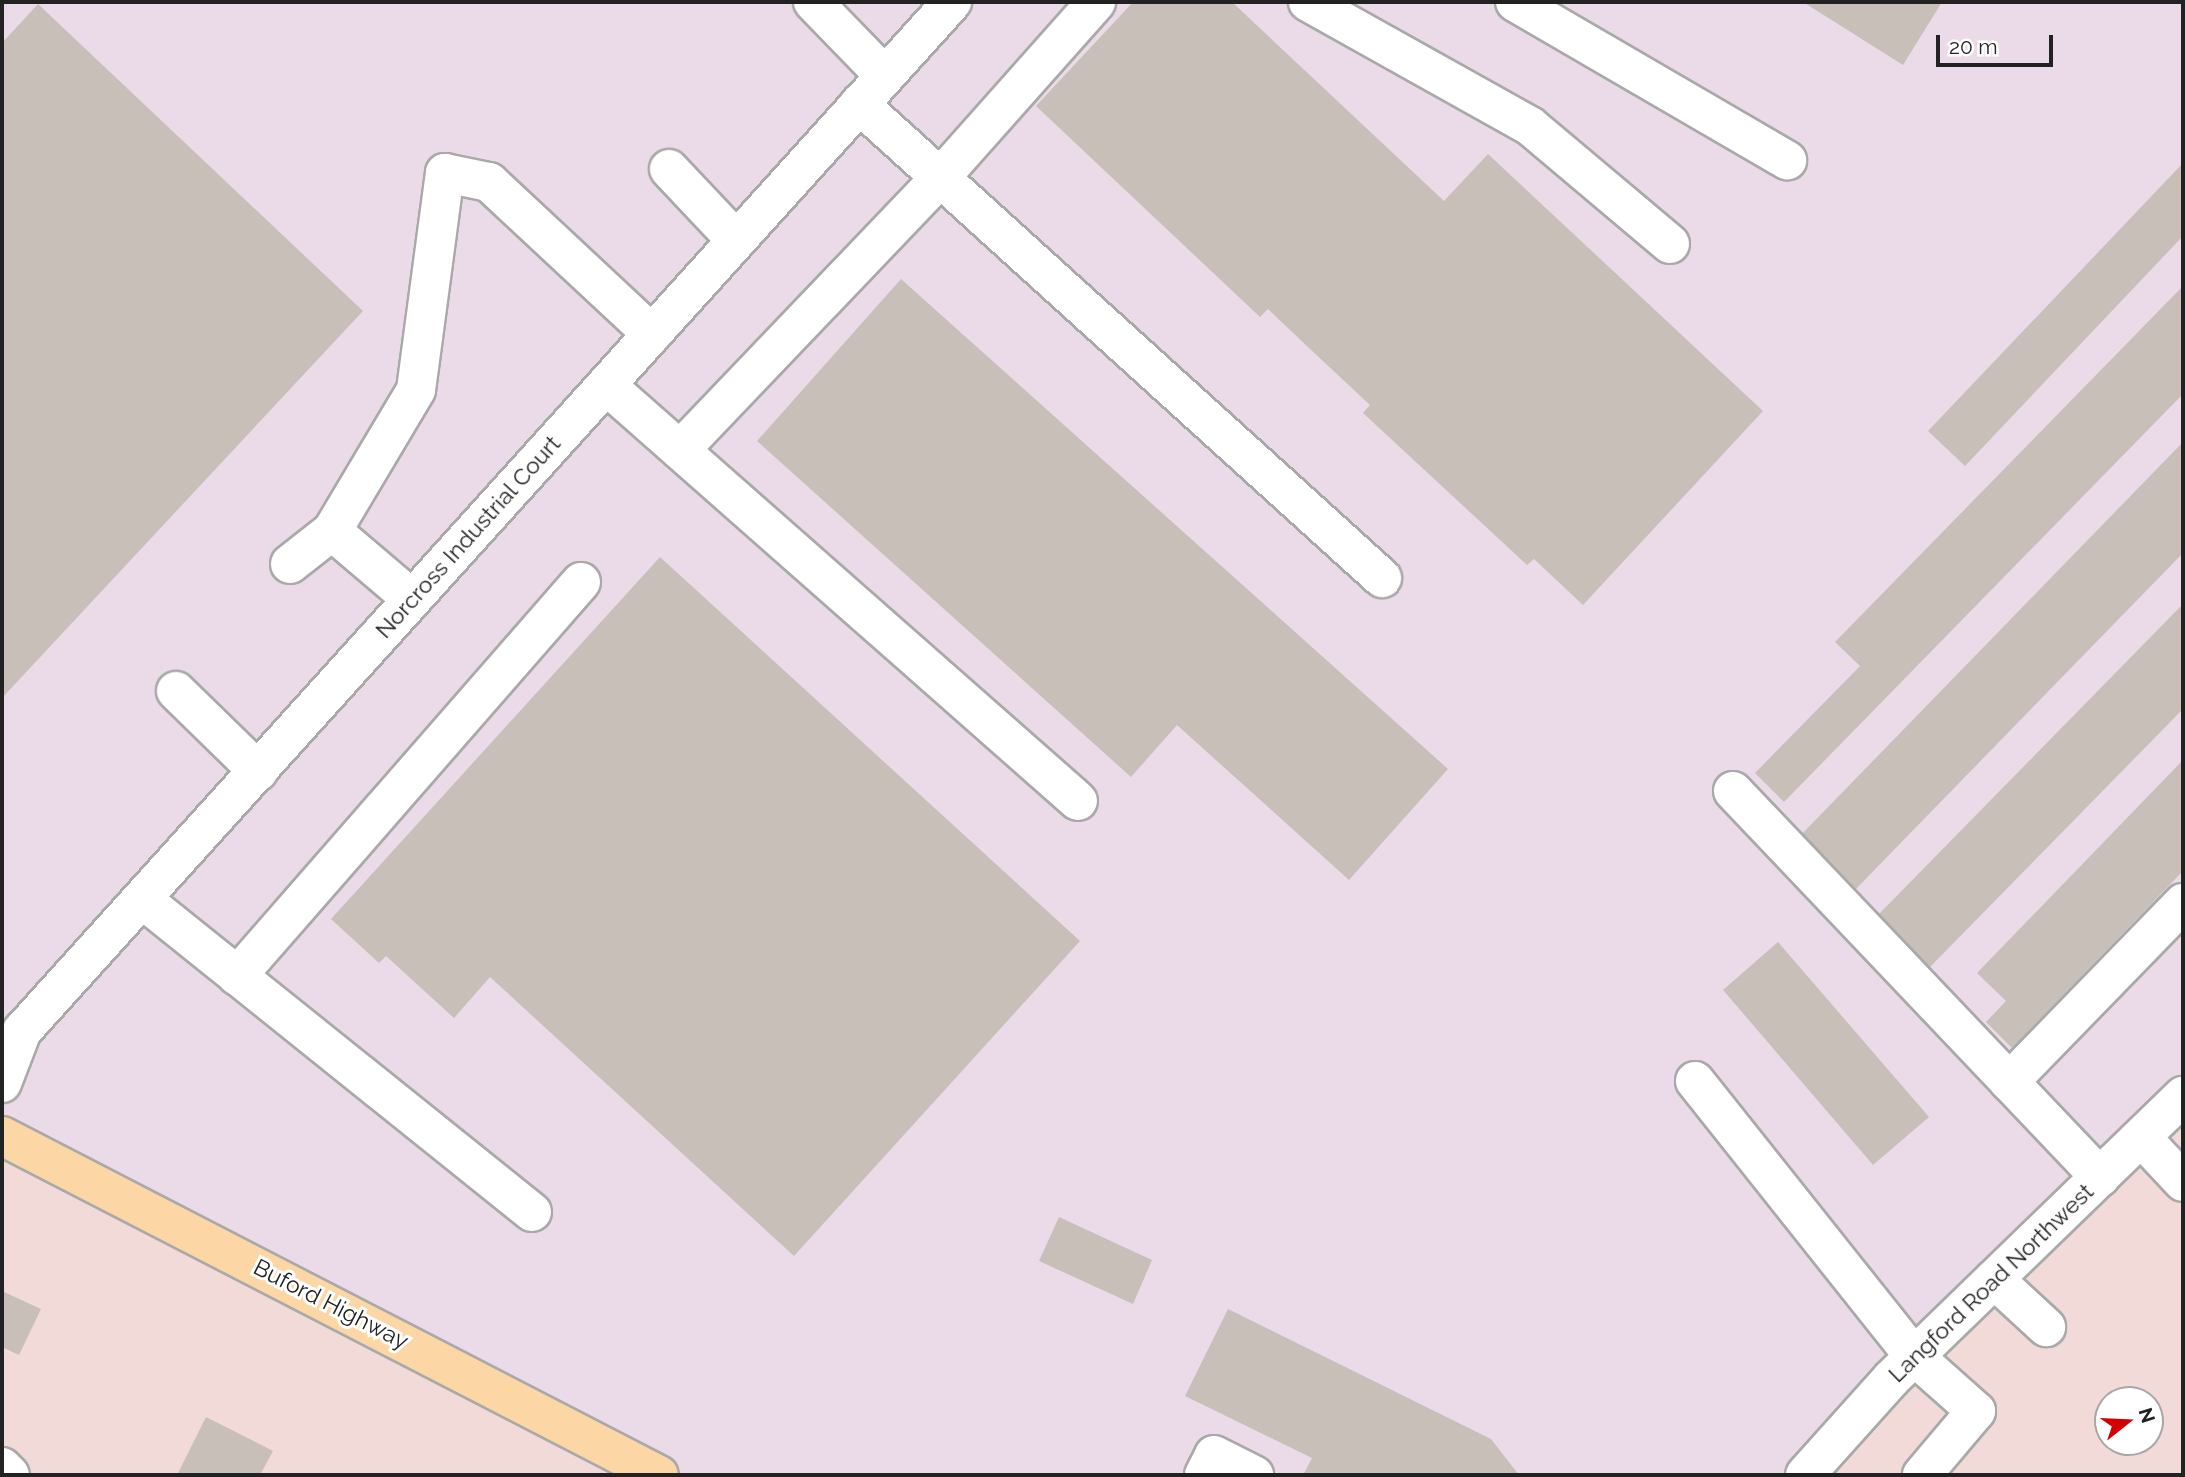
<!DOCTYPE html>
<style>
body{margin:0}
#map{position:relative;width:2185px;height:1477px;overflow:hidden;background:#f2efe9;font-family:Raleway,sans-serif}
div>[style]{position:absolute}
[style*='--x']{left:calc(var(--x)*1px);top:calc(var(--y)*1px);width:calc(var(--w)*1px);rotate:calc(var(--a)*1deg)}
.commercial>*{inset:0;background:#f2dad9}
.industrial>*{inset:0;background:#ebdbe8}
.building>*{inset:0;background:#c7bfb8}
.roads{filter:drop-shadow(2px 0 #a9a9a9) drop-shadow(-2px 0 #a9a9a9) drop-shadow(0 2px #a9a9a9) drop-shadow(0 -2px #a9a9a9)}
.minor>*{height:38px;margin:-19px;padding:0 19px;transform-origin:19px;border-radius:19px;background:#fff}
.major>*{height:38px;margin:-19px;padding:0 19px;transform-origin:19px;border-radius:19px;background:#fcd6a4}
span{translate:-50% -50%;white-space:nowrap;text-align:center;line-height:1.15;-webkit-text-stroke:6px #fff;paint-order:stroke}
.street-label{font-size:23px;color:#222}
.frame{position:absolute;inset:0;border:4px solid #222;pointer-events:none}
.north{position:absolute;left:2094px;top:1386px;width:70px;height:70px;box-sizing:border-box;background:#fff;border:2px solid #a7a7a7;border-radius:50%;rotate:72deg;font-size:19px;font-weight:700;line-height:28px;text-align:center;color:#222}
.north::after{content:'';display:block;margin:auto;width:24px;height:32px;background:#d40000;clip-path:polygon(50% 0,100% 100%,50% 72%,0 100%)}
.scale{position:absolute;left:1936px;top:35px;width:117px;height:32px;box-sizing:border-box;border:4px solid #222;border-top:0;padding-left:9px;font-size:21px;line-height:24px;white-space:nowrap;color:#222;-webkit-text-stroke:5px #fff;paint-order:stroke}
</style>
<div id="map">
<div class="commercial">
<i style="clip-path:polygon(evenodd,2183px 1078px,2183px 1475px,1822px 1475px,2183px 1078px,2108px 1400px,2150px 1400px,2150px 1442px,2108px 1442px,2108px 1400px)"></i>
<i style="clip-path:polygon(2px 1110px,604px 1437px,672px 1475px,2px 1475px)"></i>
</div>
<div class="industrial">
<i style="clip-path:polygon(2px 2px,2183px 2px,2183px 1078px,1822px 1475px,672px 1475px,2px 1110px)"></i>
</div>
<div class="building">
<i style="clip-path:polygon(1133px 2px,1232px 2px,1444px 201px,1488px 154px,1763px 411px,1583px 605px,1534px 559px,1527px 565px,1363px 413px,1370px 405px,1309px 348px,1268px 309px,1260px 317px,1036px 106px)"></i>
<i style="clip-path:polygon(1803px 2px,1942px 2px,1903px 65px)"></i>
<i style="clip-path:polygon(38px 4px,363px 311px,2px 698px,2px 43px)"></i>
<i style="clip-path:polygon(2183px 163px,2183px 236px,1965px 466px,1928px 431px)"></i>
<i style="clip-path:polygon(901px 279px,1448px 769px,1349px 880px,1177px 725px,1131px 777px,757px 441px)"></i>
<i style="clip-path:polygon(2183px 286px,2183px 394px,1784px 802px,1755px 773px,1860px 666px,1835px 642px)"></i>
<i style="clip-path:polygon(2183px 442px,2183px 553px,1852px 893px,1797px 839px)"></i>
<i style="clip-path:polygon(660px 557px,1080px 941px,794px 1256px,490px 977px,454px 1018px,386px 956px,379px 963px,331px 919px)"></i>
<i style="clip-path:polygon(2183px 604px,2183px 709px,1930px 967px,1878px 915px)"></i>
<i style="clip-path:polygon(2183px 760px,2183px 871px,2012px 1048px,1986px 1022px,2006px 1001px,1977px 973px)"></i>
<i style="clip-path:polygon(1778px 942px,1929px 1117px,1873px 1165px,1723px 990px)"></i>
<i style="clip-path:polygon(1059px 1217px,1152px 1260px,1133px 1304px,1039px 1261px)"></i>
<i style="clip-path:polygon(2px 1291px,41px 1309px,19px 1355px,2px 1347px)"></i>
<i style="clip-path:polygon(1228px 1309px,1491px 1439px,1519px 1475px,1303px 1475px,1312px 1458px,1185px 1396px)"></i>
<i style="clip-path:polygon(206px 1417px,273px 1451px,260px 1475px,177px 1475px)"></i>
</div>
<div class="roads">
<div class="minor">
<i style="--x:813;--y:2;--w:103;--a:45.8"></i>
<i style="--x:1308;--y:2;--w:254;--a:29.2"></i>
<i style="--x:1530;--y:126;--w:183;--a:40.1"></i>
<i style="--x:1515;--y:2;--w:315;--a:30.2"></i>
<i style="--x:859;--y:104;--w:706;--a:42.19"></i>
<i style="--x:669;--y:169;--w:98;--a:46.7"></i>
<i style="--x:606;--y:385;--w:629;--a:41.39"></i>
<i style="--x:680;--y:450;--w:376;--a:-46.3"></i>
<i style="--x:940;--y:178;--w:235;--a:-48.4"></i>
<i style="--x:332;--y:531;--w:164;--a:-59.2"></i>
<i style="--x:416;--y:390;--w:219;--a:-82.4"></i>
<i style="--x:445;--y:173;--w:45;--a:11.6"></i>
<i style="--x:489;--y:182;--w:223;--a:43"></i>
<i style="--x:290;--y:564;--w:53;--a:-38.2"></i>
<i style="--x:332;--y:531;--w:105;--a:40.4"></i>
<i style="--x:176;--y:691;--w:115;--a:44.3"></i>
<i style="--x:1733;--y:791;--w:533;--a:46.45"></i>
<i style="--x:142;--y:899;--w:500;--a:38.75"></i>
<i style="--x:237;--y:976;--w:523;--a:-48.88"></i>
<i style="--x:1695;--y:1081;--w:352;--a:51.5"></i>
<i style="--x:1914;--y:1356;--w:83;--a:41.6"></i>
<i style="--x:1976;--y:1411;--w:84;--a:130.2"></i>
<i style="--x:2009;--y:1082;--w:250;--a:-45.8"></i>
<i style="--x:2;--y:1083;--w:56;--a:-69"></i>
<i style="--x:22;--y:1031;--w:1387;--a:-47.89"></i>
<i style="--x:2142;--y:1138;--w:60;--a:47"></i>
<i style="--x:1994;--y:1279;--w:71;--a:42.7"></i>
<i style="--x:2;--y:1467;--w:11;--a:45"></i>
<i style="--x:1204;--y:1475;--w:22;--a:-63"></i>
<i style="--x:1214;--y:1455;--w:45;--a:26.6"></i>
<i style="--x:1805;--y:1475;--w:129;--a:-48.1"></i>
<i style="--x:1891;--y:1379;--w:407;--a:-44.1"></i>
</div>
<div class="major">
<i style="--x:2;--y:1136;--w:739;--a:27.29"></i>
</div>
</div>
<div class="street-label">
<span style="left:468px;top:537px;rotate:-48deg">Norcross Industrial Court</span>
<span style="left:1991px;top:1283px;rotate:-44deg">Langford Road Northwest</span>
<span style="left:331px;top:1304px;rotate:27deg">Buford Highway</span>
</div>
<div class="frame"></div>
<div class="north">N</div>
<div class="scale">20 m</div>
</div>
